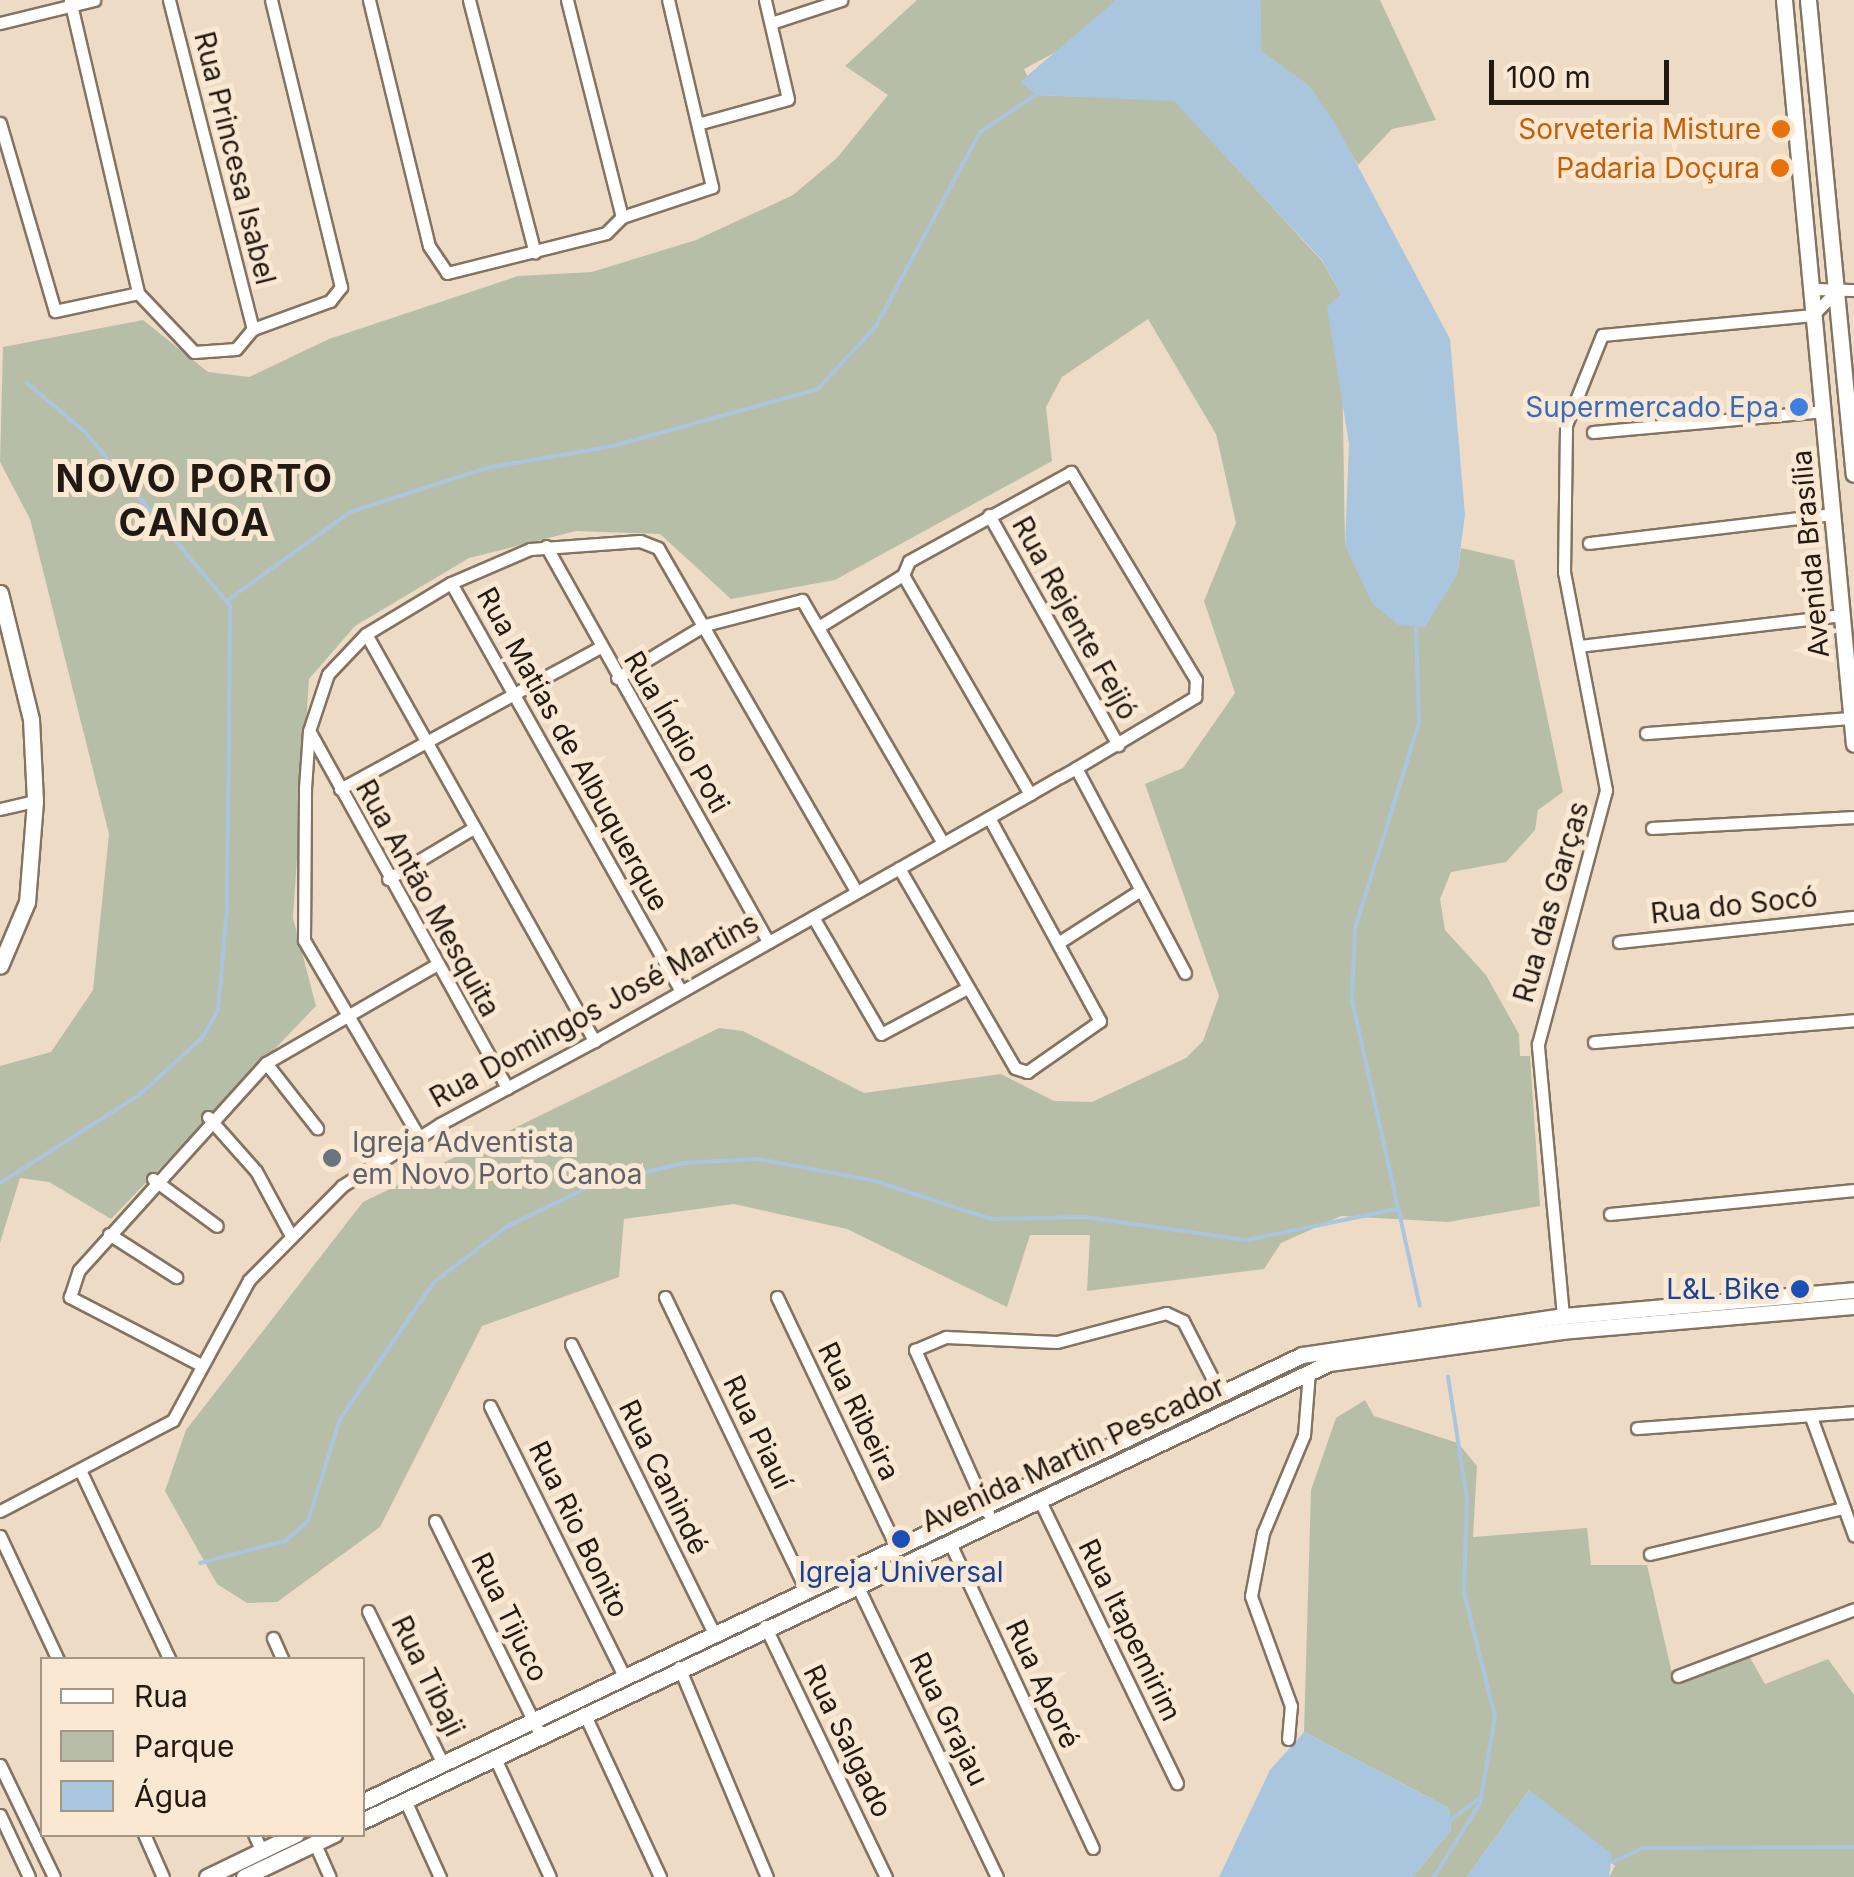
<!DOCTYPE html>
<meta charset="utf-8">
<style>
body{margin:0}
#map{position:relative;width:1854px;height:1877px;overflow:hidden;background:#eedbc6;font-family:Inter,sans-serif}
div>[style]{position:absolute}
[style*='--x']{left:calc(var(--x)*1px);top:calc(var(--y)*1px);width:calc(var(--w)*1px);rotate:calc(var(--a)*1deg)}
.green>*{inset:0;background:#b7bea7}
.water>*{inset:0;background:#aac5de}
.stream>*{height:4px;margin:-2px;padding:0 2px;transform-origin:2px;border-radius:2px;background:#aac5de}
.roads{filter:drop-shadow(2px 0 #847360) drop-shadow(-2px 0 #847360) drop-shadow(0 2px #847360) drop-shadow(0 -2px #847360)}
.street>*{height:11px;margin:-5.5px;padding:0 5.5px;transform-origin:5.5px;border-radius:5.5px;background:#fff}
.secondary>*{height:15px;margin:-7.5px;padding:0 7.5px;transform-origin:7.5px;border-radius:7.5px;background:#fff}
.dots>*{width:28px;height:28px;translate:-50% -50%;box-sizing:border-box;border:5px solid #fbe8d3;border-radius:50%}
span{translate:-50% -50%;white-space:nowrap;text-align:center;line-height:1.15;-webkit-text-stroke:10px #fbe8d3;paint-order:stroke}
.food-label{font-size:28px;color:#c56008}
.right{translate:-100% -50%;text-align:right}
.street-label{font-size:28px;color:#211a13}
.shop-label{font-size:28px;color:#366cbe}
.worship-label{font-size:28px;color:#5b616d}
.left{translate:0 -50%;text-align:left}
.transit-label{font-size:28px;color:#164399}
.district-label{font-size:38px;color:#211a13;font-weight:700;letter-spacing:2.5px}
.legend{position:absolute;left:40px;top:1657px;width:325px;height:180px;box-sizing:border-box;background:#fbe8d3;border:2px solid #a49686;margin:0;padding:12px 18px;list-style:none;font-size:30px;color:#211a13}
.legend li{display:flex;align-items:center;gap:20px;height:50px}
.legend b{width:50px;border:2px solid #a49686}
.scale{position:absolute;left:1489px;top:60px;width:180px;height:45px;box-sizing:border-box;border:5px solid #211a13;border-top:0;padding-left:12px;font-size:30px;line-height:35px;white-space:nowrap;color:#211a13;-webkit-text-stroke:8px #fbe8d3;paint-order:stroke}
</style>
<div id="map">
<div class="green">
<i style="clip-path:polygon(917px 0,1116px 0,1080px 39px,1024px 69px,1036px 95px,1174px 100px,1322px 261px,1341px 294px,1345px 546px,1457px 575px,1461px 548px,1514px 560px,1563px 792px,1538px 810px,1535px 830px,1506px 862px,1451px 872px,1440px 899px,1445px 930px,1486px 975px,1519px 1034px,1520px 1056px,1530px 1056px,1540px 1206px,1448px 1222px,1341px 1216px,1281px 1243px,1264px 1269px,1087px 1291px,1090px 1235px,1030px 1235px,1007px 1307px,847px 1229px,734px 1204px,624px 1219px,619px 1277px,482px 1326px,380px 1527px,277px 1602px,247px 1603px,217px 1584px,165px 1491px,186px 1430px,363px 1202px,719px 1028px,743px 1031px,864px 1093px,1001px 1074px,1054px 1101px,1092px 1102px,1186px 1058px,1203px 1041px,1219px 996px,1145px 784px,1183px 768px,1235px 693px,1204px 601px,1236px 523px,1216px 434px,1148px 319px,1062px 377px,1046px 407px,1052px 461px,835px 580px,731px 599px,660px 534px,576px 531px,469px 558px,355px 626px,309px 679px,293px 918px,316px 1006px,111px 1219px,49px 1182px,20px 1178px,0 1243px,0 1066px,51px 1052px,93px 990px,109px 834px,30px 519px,0 462px,3px 347px,143px 320px,208px 372px,249px 377px,329px 339px,518px 276px,592px 272px,696px 240px,793px 195px,837px 158px,888px 95px,845px 66px)"></i>
<i style="clip-path:polygon(1260px 0,1380px 0,1436px 120px,1392px 129px,1358px 165px,1310px 87px,1261px 51px)"></i>
<i style="clip-path:polygon(1365px 1400px,1374px 1416px,1458px 1443px,1477px 1466px,1473px 1537px,1587px 1528px,1591px 1565px,1647px 1565px,1674px 1682px,1748px 1654px,1765px 1684px,1828px 1659px,1854px 1695px,1854px 1877px,1609px 1877px,1615px 1866px,1529px 1790px,1467px 1877px,1413px 1877px,1451px 1830px,1449px 1808px,1304px 1732px,1311px 1490px,1336px 1418px)"></i>
</div>
<div class="water">
<i style="clip-path:polygon(1116px 0,1260px 0,1262px 51px,1310px 87px,1335px 123px,1450px 339px,1465px 515px,1457px 575px,1425px 627px,1398px 625px,1372px 603px,1345px 546px,1349px 444px,1327px 307px,1341px 294px,1322px 260px,1174px 101px,1036px 95px,1020px 82px)"></i>
<i style="clip-path:polygon(1304px 1732px,1449px 1808px,1451px 1830px,1413px 1877px,1219px 1877px,1270px 1770px)"></i>
<i style="clip-path:polygon(1529px 1790px,1612px 1854px,1609px 1877px,1467px 1877px)"></i>
</div>
<div class="stream">
<i style="--x:228;--y:600;--w:150;--a:-35.8"></i>
<i style="--x:350;--y:512;--w:143;--a:-17.9"></i>
<i style="--x:486;--y:468;--w:129;--a:-9.8"></i>
<i style="--x:613;--y:446;--w:213;--a:-15.5"></i>
<i style="--x:818;--y:389;--w:86;--a:-47.4"></i>
<i style="--x:876;--y:326;--w:220;--a:-61.8"></i>
<i style="--x:980;--y:132;--w:69;--a:-33.7"></i>
<i style="--x:1416;--y:625;--w:98;--a:88.2"></i>
<i style="--x:1419;--y:723;--w:215;--a:107.3"></i>
<i style="--x:1355;--y:928;--w:72;--a:92.4"></i>
<i style="--x:1352;--y:1000;--w:313;--a:77.5"></i>
<i style="--x:0;--y:1183;--w:165;--a:-32.3"></i>
<i style="--x:139;--y:1095;--w:85;--a:-42.1"></i>
<i style="--x:202;--y:1038;--w:32;--a:-60"></i>
<i style="--x:218;--y:1010;--w:101;--a:-84.9"></i>
<i style="--x:227;--y:909;--w:303;--a:-89.4"></i>
<i style="--x:230;--y:606;--w:228;--a:-129.8"></i>
<i style="--x:84;--y:431;--w:75;--a:-139.9"></i>
<i style="--x:200;--y:1563;--w:88;--a:-14.5"></i>
<i style="--x:285;--y:1541;--w:30;--a:-41"></i>
<i style="--x:308;--y:1521;--w:107;--a:-72.6"></i>
<i style="--x:340;--y:1419;--w:165;--a:-55.6"></i>
<i style="--x:433;--y:1283;--w:92;--a:-37.5"></i>
<i style="--x:506;--y:1227;--w:97;--a:-25.8"></i>
<i style="--x:593;--y:1185;--w:93;--a:-13.7"></i>
<i style="--x:683;--y:1163;--w:75;--a:-3.1"></i>
<i style="--x:758;--y:1159;--w:119;--a:10.6"></i>
<i style="--x:875;--y:1181;--w:122;--a:18.1"></i>
<i style="--x:991;--y:1219;--w:94;--a:-1.2"></i>
<i style="--x:1085;--y:1217;--w:164;--a:8.1"></i>
<i style="--x:1247;--y:1240;--w:153;--a:-11.7"></i>
<i style="--x:1449;--y:1821;--w:40;--a:-37"></i>
<i style="--x:1613;--y:1862;--w:33;--a:-25"></i>
<i style="--x:1643;--y:1848;--w:211;--a:-0.3"></i>
<i style="--x:1434;--y:1877;--w:87;--a:-58.1"></i>
<i style="--x:1480;--y:1803;--w:87;--a:-80.1"></i>
<i style="--x:1495;--y:1717;--w:128;--a:-104"></i>
<i style="--x:1464;--y:1593;--w:94;--a:-88.2"></i>
<i style="--x:1467;--y:1499;--w:124;--a:-98.8"></i>
</div>
<div class="roads">
<div class="street">
<i style="--x:70;--y:0;--w:301;--a:76.9"></i>
<i style="--x:169;--y:0;--w:340;--a:75.7"></i>
<i style="--x:369;--y:0;--w:253;--a:76.3"></i>
<i style="--x:429;--y:246;--w:32;--a:56"></i>
<i style="--x:447;--y:273;--w:164;--a:-14.1"></i>
<i style="--x:606;--y:233;--w:23;--a:-45"></i>
<i style="--x:622;--y:217;--w:95;--a:-18.4"></i>
<i style="--x:712;--y:187;--w:192;--a:-103.2"></i>
<i style="--x:469;--y:0;--w:261;--a:75.4"></i>
<i style="--x:567;--y:0;--w:224;--a:75.8"></i>
<i style="--x:0;--y:23;--w:97;--a:-13.7"></i>
<i style="--x:771;--y:23;--w:74;--a:-18.2"></i>
<i style="--x:0;--y:123;--w:196;--a:73.7"></i>
<i style="--x:55;--y:311;--w:85;--a:-12.2"></i>
<i style="--x:138;--y:293;--w:81;--a:46.5"></i>
<i style="--x:194;--y:352;--w:42;--a:-4.1"></i>
<i style="--x:236;--y:349;--w:26;--a:-50"></i>
<i style="--x:253;--y:329;--w:82;--a:-20"></i>
<i style="--x:330;--y:301;--w:18;--a:-52"></i>
<i style="--x:341;--y:287;--w:295;--a:-103.7"></i>
<i style="--x:701;--y:123;--w:90;--a:-15.4"></i>
<i style="--x:788;--y:99;--w:102;--a:-103.1"></i>
<i style="--x:1812;--y:289;--w:42;--a:1.4"></i>
<i style="--x:1593;--y:432;--w:230;--a:-5.2"></i>
<i style="--x:989;--y:515;--w:264;--a:60.7"></i>
<i style="--x:1589;--y:543;--w:244;--a:-6.8"></i>
<i style="--x:546;--y:546;--w:454;--a:60.7"></i>
<i style="--x:451;--y:583;--w:468;--a:60.6"></i>
<i style="--x:820;--y:626;--w:97;--a:-31.6"></i>
<i style="--x:366;--y:634;--w:467;--a:60.7"></i>
<i style="--x:1579;--y:646;--w:264;--a:-6.7"></i>
<i style="--x:617;--y:678;--w:103;--a:-31.1"></i>
<i style="--x:705;--y:625;--w:100;--a:-14.5"></i>
<i style="--x:802;--y:600;--w:281;--a:59.9"></i>
<i style="--x:1646;--y:733;--w:206;--a:-4.2"></i>
<i style="--x:311;--y:734;--w:405;--a:61"></i>
<i style="--x:1076;--y:768;--w:232;--a:62"></i>
<i style="--x:340;--y:789;--w:295;--a:-28.6"></i>
<i style="--x:0;--y:809;--w:36;--a:-13"></i>
<i style="--x:1652;--y:828;--w:202;--a:-3.1"></i>
<i style="--x:899;--y:868;--w:231;--a:59.9"></i>
<i style="--x:1015;--y:1068;--w:13;--a:18"></i>
<i style="--x:1027;--y:1072;--w:89;--a:-34.9"></i>
<i style="--x:1100;--y:1021;--w:232;--a:-118.6"></i>
<i style="--x:388;--y:879;--w:98;--a:-30.8"></i>
<i style="--x:813;--y:917;--w:135;--a:59.8"></i>
<i style="--x:881;--y:1034;--w:98;--a:-28.1"></i>
<i style="--x:1619;--y:942;--w:236;--a:-6.1"></i>
<i style="--x:1058;--y:943;--w:96;--a:-32.7"></i>
<i style="--x:1594;--y:1042;--w:261;--a:-4.8"></i>
<i style="--x:266;--y:1063;--w:83;--a:51.9"></i>
<i style="--x:208;--y:1117;--w:72;--a:48.4"></i>
<i style="--x:256;--y:1171;--w:72;--a:61.6"></i>
<i style="--x:419;--y:1137;--w:228;--a:-120.3"></i>
<i style="--x:304;--y:940;--w:152;--a:-89.6"></i>
<i style="--x:305;--y:788;--w:57;--a:-86"></i>
<i style="--x:309;--y:731;--w:60;--a:-71.6"></i>
<i style="--x:328;--y:674;--w:55;--a:-46.5"></i>
<i style="--x:366;--y:634;--w:99;--a:-31"></i>
<i style="--x:451;--y:583;--w:86;--a:-23.3"></i>
<i style="--x:530;--y:549;--w:110;--a:-4.2"></i>
<i style="--x:640;--y:541;--w:19;--a:21"></i>
<i style="--x:658;--y:548;--w:397;--a:60"></i>
<i style="--x:153;--y:1179;--w:79;--a:36.3"></i>
<i style="--x:1610;--y:1214;--w:245;--a:-5.6"></i>
<i style="--x:109;--y:1234;--w:80;--a:32.7"></i>
<i style="--x:665;--y:1297;--w:323;--a:64.3"></i>
<i style="--x:777;--y:1297;--w:276;--a:64.5"></i>
<i style="--x:1563;--y:1316;--w:273;--a:-95.3"></i>
<i style="--x:1538;--y:1044;--w:263;--a:-75"></i>
<i style="--x:1606;--y:790;--w:222;--a:-100.9"></i>
<i style="--x:1564;--y:572;--w:147;--a:-89.2"></i>
<i style="--x:1566;--y:425;--w:97;--a:-68.2"></i>
<i style="--x:1602;--y:335;--w:212;--a:-5.4"></i>
<i style="--x:1813;--y:315;--w:36;--a:-46"></i>
<i style="--x:571;--y:1344;--w:320;--a:63.7"></i>
<i style="--x:201;--y:1365;--w:148;--a:-152.6"></i>
<i style="--x:70;--y:1297;--w:28;--a:-72"></i>
<i style="--x:79;--y:1270;--w:279;--a:-47.9"></i>
<i style="--x:266;--y:1063;--w:194;--a:-30"></i>
<i style="--x:490;--y:1406;--w:299;--a:63.6"></i>
<i style="--x:1811;--y:1417;--w:126;--a:70"></i>
<i style="--x:1637;--y:1428;--w:218;--a:-4.2"></i>
<i style="--x:81;--y:1472;--w:208;--a:64.7"></i>
<i style="--x:1039;--y:1499;--w:316;--a:64.1"></i>
<i style="--x:0;--y:1511;--w:195;--a:-27.7"></i>
<i style="--x:173;--y:1420;--w:159;--a:-61.5"></i>
<i style="--x:249;--y:1280;--w:132;--a:-45.3"></i>
<i style="--x:342;--y:1186;--w:116;--a:-32.3"></i>
<i style="--x:440;--y:1124;--w:175;--a:-28.3"></i>
<i style="--x:594;--y:1041;--w:501;--a:-29.53"></i>
<i style="--x:1030;--y:794;--w:34;--a:-30"></i>
<i style="--x:1060;--y:777;--w:18;--a:-29"></i>
<i style="--x:1076;--y:768;--w:139;--a:-30.8"></i>
<i style="--x:1195;--y:697;--w:17;--a:-87"></i>
<i style="--x:1196;--y:680;--w:243;--a:-121"></i>
<i style="--x:1071;--y:472;--w:185;--a:151.2"></i>
<i style="--x:909;--y:561;--w:15;--a:113"></i>
<i style="--x:903;--y:575;--w:253;--a:59.9"></i>
<i style="--x:988;--y:1513;--w:179;--a:-114.1"></i>
<i style="--x:915;--y:1350;--w:34;--a:-23"></i>
<i style="--x:946;--y:1337;--w:111;--a:2.6"></i>
<i style="--x:1057;--y:1342;--w:113;--a:-14.9"></i>
<i style="--x:1166;--y:1313;--w:19;--a:25"></i>
<i style="--x:1183;--y:1321;--w:79;--a:62.8"></i>
<i style="--x:435;--y:1521;--w:237;--a:63.8"></i>
<i style="--x:0;--y:1536;--w:137;--a:64.9"></i>
<i style="--x:949;--y:1541;--w:339;--a:64.9"></i>
<i style="--x:1650;--y:1554;--w:194;--a:-13.4"></i>
<i style="--x:856;--y:1583;--w:326;--a:64.4"></i>
<i style="--x:368;--y:1611;--w:170;--a:63.9"></i>
<i style="--x:765;--y:1626;--w:279;--a:64.3"></i>
<i style="--x:273;--y:1638;--w:24;--a:66"></i>
<i style="--x:679;--y:1667;--w:228;--a:67.3"></i>
<i style="--x:1678;--y:1676;--w:188;--a:-20.8"></i>
<i style="--x:584;--y:1713;--w:181;--a:65.1"></i>
<i style="--x:1288;--y:1739;--w:33;--a:-85"></i>
<i style="--x:1291;--y:1706;--w:117;--a:-110"></i>
<i style="--x:1251;--y:1596;--w:64;--a:-79.2"></i>
<i style="--x:1263;--y:1533;--w:106;--a:-67.3"></i>
<i style="--x:1304;--y:1435;--w:64;--a:-85.5"></i>
<i style="--x:494;--y:1756;--w:133;--a:65.2"></i>
<i style="--x:0;--y:1765;--w:124;--a:64.3"></i>
<i style="--x:405;--y:1800;--w:85;--a:65.6"></i>
<i style="--x:0;--y:1815;--w:68;--a:64.9"></i>
<i style="--x:144;--y:1834;--w:47;--a:66.2"></i>
<i style="--x:254;--y:1834;--w:20;--a:66"></i>
<i style="--x:315;--y:1844;--w:36;--a:66"></i>
</div>
<div class="secondary">
<i style="--x:1784;--y:0;--w:747;--a:84.63"></i>
<i style="--x:1808;--y:0;--w:476;--a:84.5"></i>
<i style="--x:0;--y:593;--w:130;--a:76.2"></i>
<i style="--x:31;--y:719;--w:82;--a:87.2"></i>
<i style="--x:35;--y:801;--w:101;--a:94.5"></i>
<i style="--x:27;--y:902;--w:69;--a:112.9"></i>
<i style="--x:362;--y:1802;--w:1041;--a:-25.43"></i>
<i style="--x:1302;--y:1355;--w:264;--a:-8.5"></i>
<i style="--x:1563;--y:1316;--w:292;--a:-5.1"></i>
<i style="--x:362;--y:1821;--w:1070;--a:-25.34"></i>
<i style="--x:1329;--y:1363;--w:235;--a:-7.8"></i>
<i style="--x:1562;--y:1331;--w:293;--a:-4.9"></i>
<i style="--x:207;--y:1877;--w:99;--a:-25.8"></i>
<i style="--x:244;--y:1877;--w:100;--a:-25.5"></i>
</div>
</div>
<div class="dots">
<i style="left:1781px;top:129px;background:#e8710a"></i>
<i style="left:1780px;top:168px;background:#e8710a"></i>
<i style="left:1799px;top:407px;background:#3f7fe0"></i>
<i style="left:332px;top:1158px;background:#6b7280"></i>
<i style="left:1800px;top:1289px;background:#1a4fb4"></i>
<i style="left:901px;top:1539px;background:#1a4fb4"></i>
</div>
<div class="food-label">
<span class="right" style="left:1761px;top:129px">Sorveteria Misture</span>
<span class="right" style="left:1760px;top:168px">Padaria Doçura</span>
</div>
<div class="street-label">
<span style="left:235px;top:158px;rotate:76deg">Rua Princesa Isabel</span>
<span style="left:1810px;top:554px;rotate:-95deg">Avenida Brasília</span>
<span style="left:1075px;top:618px;rotate:61deg">Rua Rejente Feijó</span>
<span style="left:677px;top:732px;rotate:60deg">Rua Índio Poti</span>
<span style="left:573px;top:749px;rotate:61deg">Rua Matias de Albuquerque</span>
<span style="left:428px;top:898px;rotate:61deg">Rua Antão Mesquita</span>
<span style="left:1551px;top:902px;rotate:-74deg">Rua das Garças</span>
<span style="left:1734px;top:905px;rotate:-6deg">Rua do Socó</span>
<span style="left:594px;top:1010px;rotate:-29deg">Rua Domingos José Martins</span>
<span style="left:859px;top:1411px;rotate:64deg">Rua Ribeira</span>
<span style="left:758px;top:1432px;rotate:64deg">Rua Piauí</span>
<span style="left:1073px;top:1454px;rotate:-25deg">Avenida Martin Pescador</span>
<span style="left:664px;top:1477px;rotate:64deg">Rua Canindé</span>
<span style="left:579px;top:1529px;rotate:64deg">Rua Rio Bonito</span>
<span style="left:510px;top:1617px;rotate:64deg">Rua Tijuco</span>
<span style="left:1130px;top:1630px;rotate:64deg">Rua Itapemirim</span>
<span style="left:428px;top:1676px;rotate:64deg">Rua Tibaji</span>
<span style="left:1043px;top:1684px;rotate:65deg">Rua Aporé</span>
<span style="left:949px;top:1719px;rotate:64deg">Rua Grajau</span>
<span style="left:848px;top:1741px;rotate:64deg">Rua Salgado</span>
</div>
<div class="shop-label">
<span class="right" style="left:1779px;top:407px">Supermercado Epa</span>
</div>
<div class="worship-label">
<span class="left" style="left:352px;top:1158px">Igreja Adventista<br>em Novo Porto Canoa</span>
</div>
<div class="transit-label">
<span class="right" style="left:1780px;top:1289px">L&amp;L Bike</span>
<span style="left:901px;top:1572px">Igreja Universal</span>
</div>
<div class="district-label">
<span style="left:195px;top:501px">NOVO PORTO<br>CANOA</span>
</div>
<ul class="legend">
<li><b style="height:12px;background:#fff"></b>Rua</li>
<li><b style="height:28px;background:#b7bea7"></b>Parque</li>
<li><b style="height:28px;background:#aac5de"></b>Água</li>
</ul>
<div class="scale">100 m</div>
</div>
